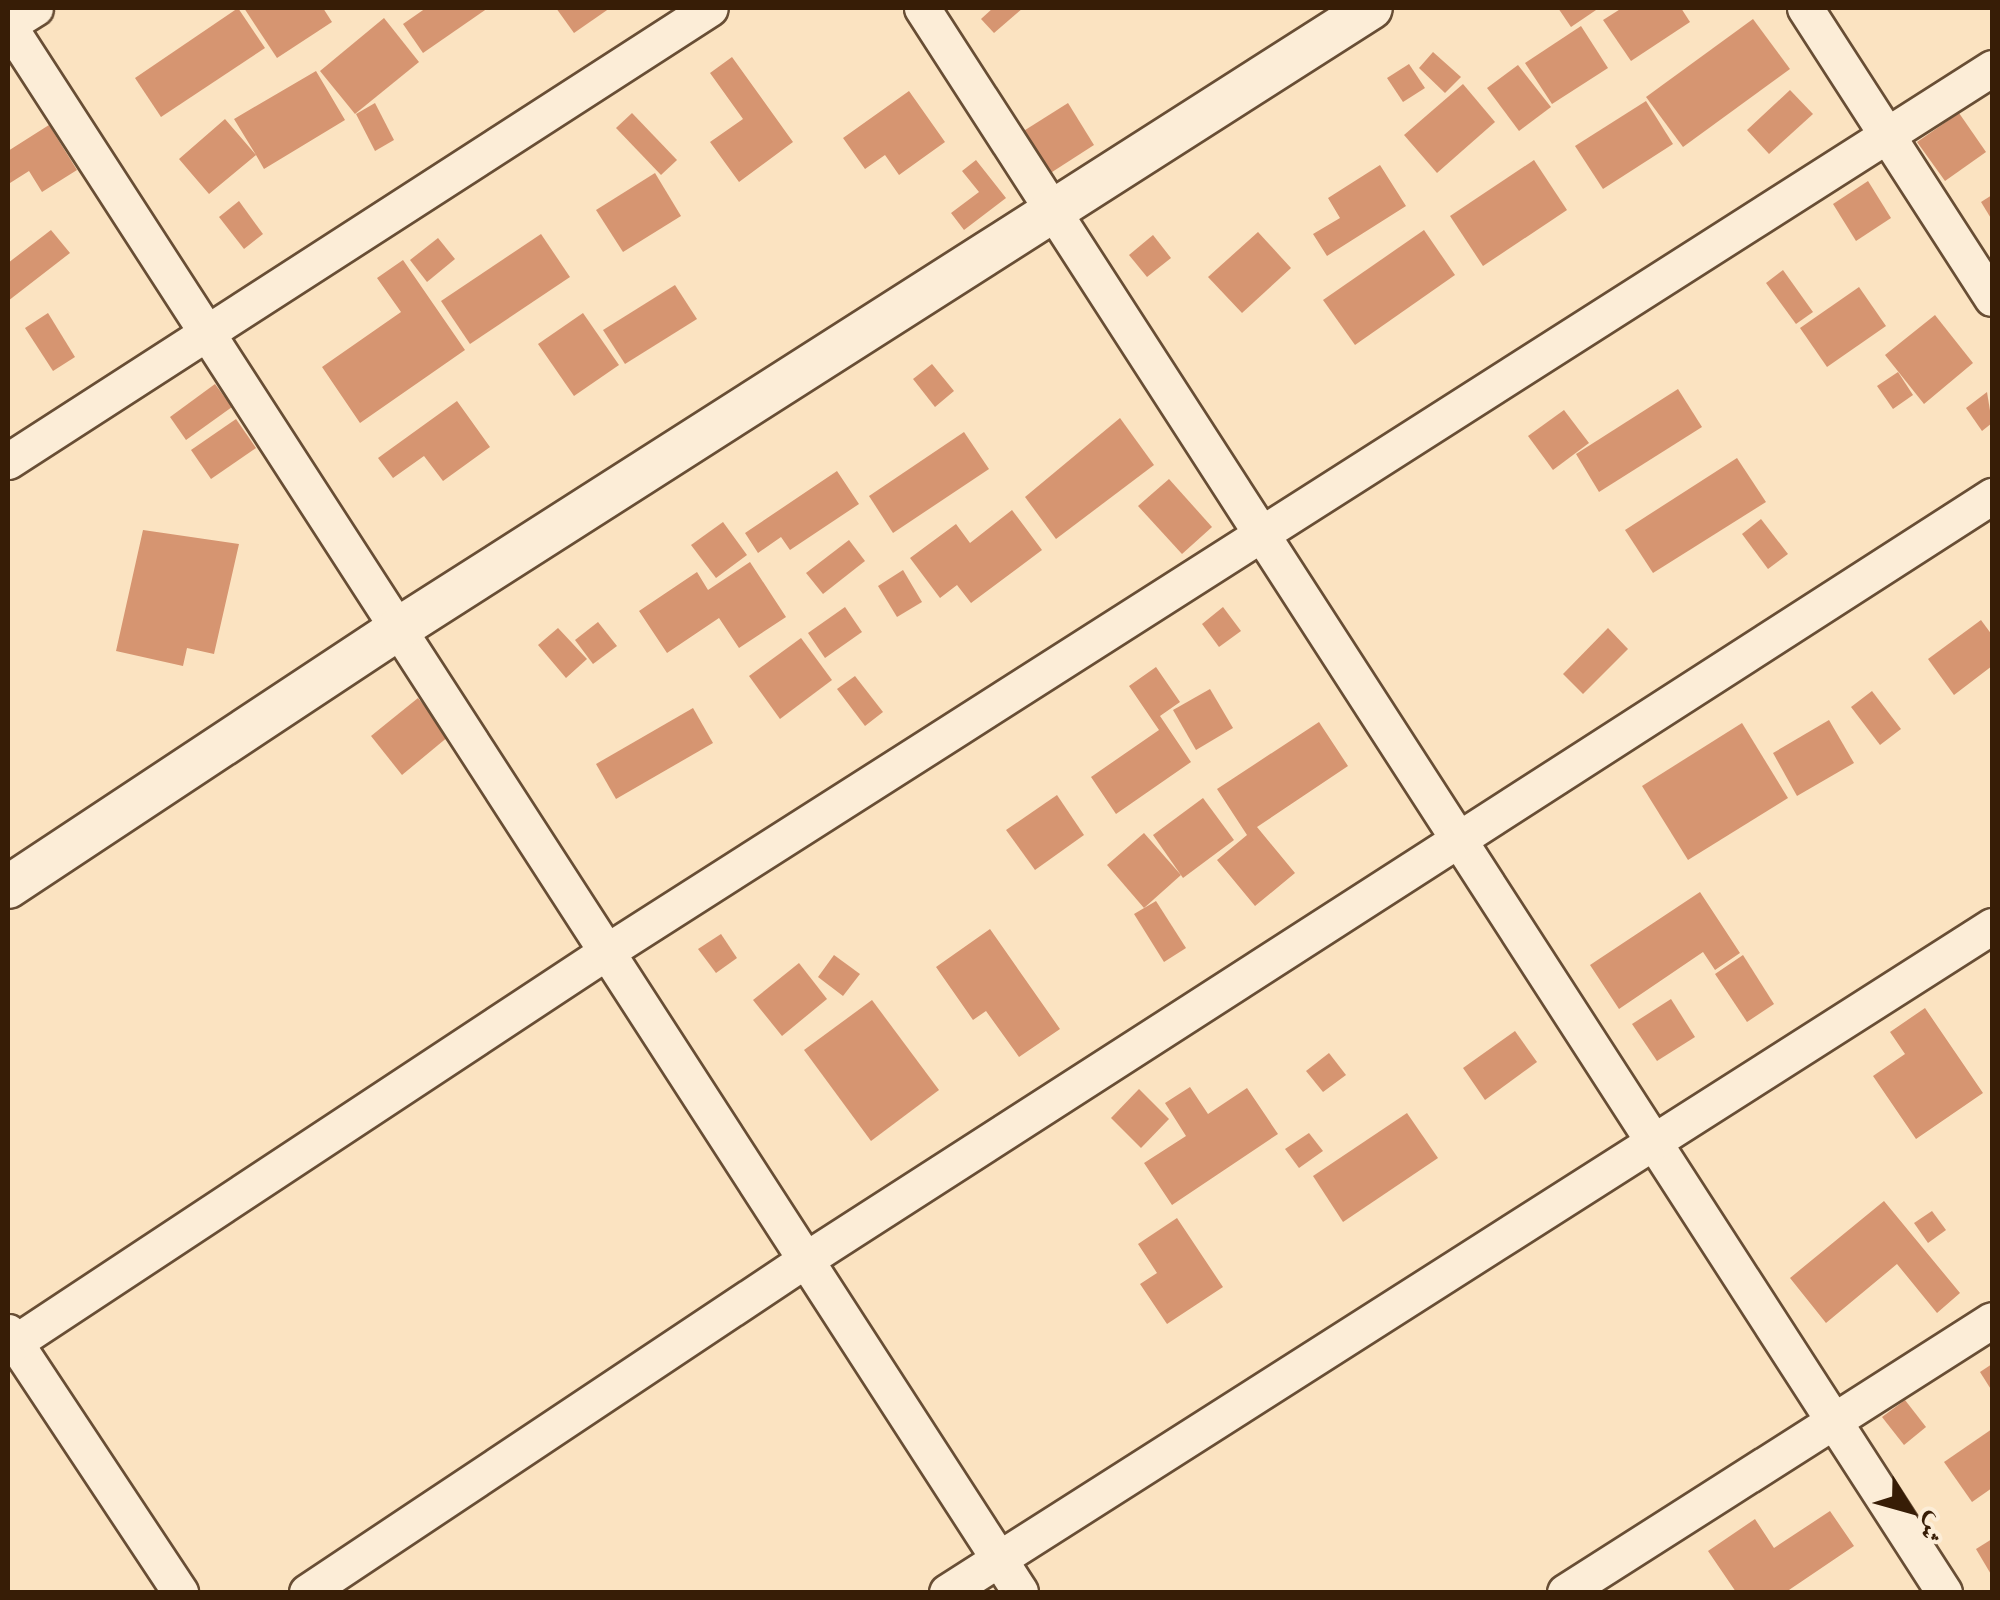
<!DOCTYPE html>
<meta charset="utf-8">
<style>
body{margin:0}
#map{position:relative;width:2000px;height:1600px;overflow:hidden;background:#fbe3c1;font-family:"Gentium Book Plus",Amiri,serif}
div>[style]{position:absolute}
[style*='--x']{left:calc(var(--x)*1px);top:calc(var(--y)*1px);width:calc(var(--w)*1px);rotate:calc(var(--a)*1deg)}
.building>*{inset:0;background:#d69571}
.roads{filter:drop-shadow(2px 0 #684e35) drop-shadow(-2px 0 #684e35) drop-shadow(0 2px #684e35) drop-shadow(0 -2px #684e35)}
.minor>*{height:35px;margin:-17.5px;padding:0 17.5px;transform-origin:17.5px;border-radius:17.5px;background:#fcedd7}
.tertiary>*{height:42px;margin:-21px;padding:0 21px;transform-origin:21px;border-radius:21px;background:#fcedd7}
span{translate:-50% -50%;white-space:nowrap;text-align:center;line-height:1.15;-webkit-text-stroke:10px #fcedd7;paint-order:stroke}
.frame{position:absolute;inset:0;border:10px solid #371d06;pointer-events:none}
.north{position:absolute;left:1860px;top:1460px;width:100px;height:100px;-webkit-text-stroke:8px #fcedd7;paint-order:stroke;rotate:127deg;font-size:28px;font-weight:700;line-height:40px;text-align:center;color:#371d06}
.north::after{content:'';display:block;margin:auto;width:35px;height:45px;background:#371d06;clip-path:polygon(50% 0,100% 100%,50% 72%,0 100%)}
</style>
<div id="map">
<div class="building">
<i style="clip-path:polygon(238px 8px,265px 48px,161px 117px,135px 78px)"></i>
<i style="clip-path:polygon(244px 8px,323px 8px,332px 22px,277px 58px)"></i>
<i style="clip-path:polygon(426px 8px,488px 8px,423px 53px,403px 24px)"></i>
<i style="clip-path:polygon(556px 8px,610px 8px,574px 33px)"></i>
<i style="clip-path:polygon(993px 8px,1023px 8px,994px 33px,981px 19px)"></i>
<i style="clip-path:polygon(1558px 8px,1599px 8px,1571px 27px)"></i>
<i style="clip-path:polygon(1622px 8px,1681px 8px,1690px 22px,1631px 61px,1603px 20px)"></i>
<i style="clip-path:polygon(384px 18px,419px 62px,355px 114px,320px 71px)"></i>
<i style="clip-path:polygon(1753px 19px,1790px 69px,1683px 147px,1646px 97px)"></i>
<i style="clip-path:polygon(1581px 26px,1608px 68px,1552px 104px,1525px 63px)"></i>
<i style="clip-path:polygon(1433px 52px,1461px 77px,1445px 93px,1419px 68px)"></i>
<i style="clip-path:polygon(732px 57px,793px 142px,739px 182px,710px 142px,743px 119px,710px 73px)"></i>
<i style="clip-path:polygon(1409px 64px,1425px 88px,1403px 102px,1387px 78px)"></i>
<i style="clip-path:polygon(1518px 65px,1551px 107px,1519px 131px,1487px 88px)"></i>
<i style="clip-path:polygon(316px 71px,345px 120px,264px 169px,256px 155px,209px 194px,179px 159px,225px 119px,256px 155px,234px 119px)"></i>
<i style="clip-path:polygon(1463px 84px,1495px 122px,1437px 173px,1404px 135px)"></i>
<i style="clip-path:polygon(1790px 90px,1813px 114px,1769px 154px,1747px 130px)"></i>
<i style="clip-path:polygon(909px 91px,945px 142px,899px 175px,885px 155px,865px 169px,843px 138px)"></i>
<i style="clip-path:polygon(1646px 101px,1673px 144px,1603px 189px,1575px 146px)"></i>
<i style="clip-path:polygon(375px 103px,394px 140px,375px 151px,356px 114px)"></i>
<i style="clip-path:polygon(1068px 103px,1094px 145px,1049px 174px,1022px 132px)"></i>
<i style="clip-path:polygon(632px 113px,677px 160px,661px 175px,616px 128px)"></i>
<i style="clip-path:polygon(1959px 113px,1986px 152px,1945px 181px,1917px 142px)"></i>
<i style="clip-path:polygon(49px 125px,77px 170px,42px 192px,29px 171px,10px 183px,8px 151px)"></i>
<i style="clip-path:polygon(976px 160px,1006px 198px,964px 230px,951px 213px,979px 192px,962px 171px)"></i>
<i style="clip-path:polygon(1534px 160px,1567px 210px,1483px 266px,1450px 216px)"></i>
<i style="clip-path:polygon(1380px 165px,1406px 206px,1327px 256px,1313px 234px,1340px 218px,1328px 198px)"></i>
<i style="clip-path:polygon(655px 173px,681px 216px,623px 252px,596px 210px)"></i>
<i style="clip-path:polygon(1868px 181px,1891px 218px,1856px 241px,1833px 204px)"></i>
<i style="clip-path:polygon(1992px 195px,1992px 220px,1981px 202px)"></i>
<i style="clip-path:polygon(239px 201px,263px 234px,244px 249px,219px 217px)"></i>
<i style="clip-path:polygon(51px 230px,70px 253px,8px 301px,8px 263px)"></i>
<i style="clip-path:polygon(1424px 230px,1455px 275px,1355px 345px,1323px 300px)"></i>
<i style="clip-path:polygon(1258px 232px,1291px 268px,1242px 313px,1208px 277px)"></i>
<i style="clip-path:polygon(541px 234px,570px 277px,470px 344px,441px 301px)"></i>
<i style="clip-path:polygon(1153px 235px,1171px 258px,1147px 277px,1129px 255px)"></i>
<i style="clip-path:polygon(438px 238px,455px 259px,427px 282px,410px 260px)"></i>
<i style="clip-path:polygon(403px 260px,465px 350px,360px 423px,322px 367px,401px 312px,377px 278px)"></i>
<i style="clip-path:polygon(1783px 270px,1813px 312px,1796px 324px,1766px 283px)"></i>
<i style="clip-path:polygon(675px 285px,697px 319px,625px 364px,603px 330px)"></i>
<i style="clip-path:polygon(1859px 287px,1886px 326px,1827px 367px,1800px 328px)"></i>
<i style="clip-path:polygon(48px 313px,75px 357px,53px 371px,25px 328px)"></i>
<i style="clip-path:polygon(583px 313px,619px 365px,574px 396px,538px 344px)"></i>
<i style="clip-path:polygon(1935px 315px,1973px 363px,1924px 404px,1885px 355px)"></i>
<i style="clip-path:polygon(932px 364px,954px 391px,935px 407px,913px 379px)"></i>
<i style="clip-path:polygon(1898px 372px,1913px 395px,1893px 409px,1877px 386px)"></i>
<i style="clip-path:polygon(215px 384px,232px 407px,186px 440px,170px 417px)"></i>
<i style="clip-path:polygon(1678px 389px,1702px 427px,1599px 492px,1576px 454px)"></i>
<i style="clip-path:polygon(1987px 392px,1992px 423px,1982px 431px,1966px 408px)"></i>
<i style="clip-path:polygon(457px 401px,490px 447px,443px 481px,424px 456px,393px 478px,378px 458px)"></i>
<i style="clip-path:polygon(1564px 410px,1589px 443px,1553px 470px,1528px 436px)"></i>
<i style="clip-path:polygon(1120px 418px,1154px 465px,1056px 539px,1025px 497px)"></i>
<i style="clip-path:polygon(236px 419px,256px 448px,211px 479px,191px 450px)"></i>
<i style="clip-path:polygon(964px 432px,989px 469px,893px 533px,869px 496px)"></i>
<i style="clip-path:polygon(1737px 458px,1766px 502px,1653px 573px,1625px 530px)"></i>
<i style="clip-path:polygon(837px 471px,859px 504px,790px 550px,781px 537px,758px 553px,745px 533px)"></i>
<i style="clip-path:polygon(1169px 479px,1212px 527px,1182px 554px,1138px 506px)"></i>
<i style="clip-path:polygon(1012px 510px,1042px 550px,971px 603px,957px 585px,940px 598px,910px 558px,956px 524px,970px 543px)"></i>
<i style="clip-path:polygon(1761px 519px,1788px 554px,1768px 569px,1742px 534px)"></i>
<i style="clip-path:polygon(723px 522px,747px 555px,716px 578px,691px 545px)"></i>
<i style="clip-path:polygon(143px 530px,239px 544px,214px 654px,187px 648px,183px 666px,116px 651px)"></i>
<i style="clip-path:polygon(849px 540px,865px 561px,823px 594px,806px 573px)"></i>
<i style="clip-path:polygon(750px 562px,786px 617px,739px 648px,719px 618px,667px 653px,639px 611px,697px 572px,708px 590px)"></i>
<i style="clip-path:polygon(903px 570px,922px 602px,897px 617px,878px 586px)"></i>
<i style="clip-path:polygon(845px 607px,862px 632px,825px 658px,808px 633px)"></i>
<i style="clip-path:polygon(1223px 607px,1241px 631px,1219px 647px,1202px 624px)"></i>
<i style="clip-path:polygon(1981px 620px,1992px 635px,1992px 666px,1954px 695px,1928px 659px)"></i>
<i style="clip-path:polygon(598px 622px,617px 646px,593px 664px,575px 640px)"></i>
<i style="clip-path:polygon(558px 628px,587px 659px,566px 678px,538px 645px)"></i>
<i style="clip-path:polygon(1608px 628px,1628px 649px,1583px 694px,1563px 674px)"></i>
<i style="clip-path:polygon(801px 638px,832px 680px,780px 719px,749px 676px)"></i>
<i style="clip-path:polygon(1156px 667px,1180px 702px,1160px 716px,1191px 762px,1116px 814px,1091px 777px,1159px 730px,1129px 686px)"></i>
<i style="clip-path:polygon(855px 676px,883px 712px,865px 726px,837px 689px)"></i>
<i style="clip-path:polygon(1210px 689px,1233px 728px,1196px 750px,1173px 710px)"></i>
<i style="clip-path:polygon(1872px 691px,1901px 729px,1880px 745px,1851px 707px)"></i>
<i style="clip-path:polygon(418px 698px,449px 736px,402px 775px,371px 736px)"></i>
<i style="clip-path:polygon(693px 708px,713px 743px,616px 799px,596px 764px)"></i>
<i style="clip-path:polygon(1829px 720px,1854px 763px,1797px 796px,1773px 753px)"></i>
<i style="clip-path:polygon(1319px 722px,1348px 766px,1257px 827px,1295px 873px,1255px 906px,1217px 860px,1247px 835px,1217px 789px)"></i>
<i style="clip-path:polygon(1742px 723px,1788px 798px,1688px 860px,1642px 786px)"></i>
<i style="clip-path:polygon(1057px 795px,1084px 835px,1035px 870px,1006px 830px)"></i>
<i style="clip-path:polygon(1203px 798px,1234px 840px,1183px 878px,1153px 835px)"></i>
<i style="clip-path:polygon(1144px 833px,1181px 875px,1144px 908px,1107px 865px)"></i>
<i style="clip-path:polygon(1700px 892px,1740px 953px,1715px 970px,1703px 952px,1619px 1009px,1590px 965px)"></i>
<i style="clip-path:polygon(1156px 901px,1186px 948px,1164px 962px,1134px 914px)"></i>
<i style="clip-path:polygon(990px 929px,1060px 1029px,1019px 1057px,986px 1011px,973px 1020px,936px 967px)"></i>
<i style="clip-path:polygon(721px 934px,737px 958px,716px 973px,698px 949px)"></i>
<i style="clip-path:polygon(834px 955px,860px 974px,843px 996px,818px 977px)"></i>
<i style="clip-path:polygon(1743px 955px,1774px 1004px,1747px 1022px,1715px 974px)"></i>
<i style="clip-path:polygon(799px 963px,827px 999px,782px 1036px,753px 1000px)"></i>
<i style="clip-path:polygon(1671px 999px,1695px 1037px,1657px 1061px,1632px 1024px)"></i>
<i style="clip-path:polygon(872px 1000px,939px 1090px,871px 1141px,804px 1050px)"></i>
<i style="clip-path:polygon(1925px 1008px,1983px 1093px,1916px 1139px,1873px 1076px,1905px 1054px,1890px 1032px)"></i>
<i style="clip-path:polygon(1515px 1031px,1537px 1062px,1485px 1100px,1463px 1068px)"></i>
<i style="clip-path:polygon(1329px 1053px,1346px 1075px,1323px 1092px,1306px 1071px)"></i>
<i style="clip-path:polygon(1190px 1087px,1208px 1114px,1247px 1088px,1278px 1134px,1172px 1205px,1144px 1163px,1186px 1136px,1165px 1103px)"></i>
<i style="clip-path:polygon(1139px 1089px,1169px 1119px,1141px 1148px,1111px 1118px)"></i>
<i style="clip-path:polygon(1407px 1113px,1438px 1158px,1343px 1222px,1313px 1176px)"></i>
<i style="clip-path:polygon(1309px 1133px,1323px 1151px,1299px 1168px,1285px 1149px)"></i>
<i style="clip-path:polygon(1884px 1201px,1960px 1293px,1937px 1313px,1897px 1264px,1826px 1323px,1790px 1278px)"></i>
<i style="clip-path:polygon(1932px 1211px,1946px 1230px,1928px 1243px,1914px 1223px)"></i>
<i style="clip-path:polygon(1177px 1218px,1223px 1287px,1167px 1324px,1140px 1284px,1157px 1273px,1138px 1244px)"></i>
<i style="clip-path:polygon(1992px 1364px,1992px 1391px,1980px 1372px)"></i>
<i style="clip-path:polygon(1905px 1400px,1926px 1427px,1904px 1445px,1882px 1417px)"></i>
<i style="clip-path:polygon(1992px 1429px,1992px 1488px,1972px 1502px,1944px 1462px)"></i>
<i style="clip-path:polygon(1830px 1511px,1854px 1546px,1786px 1592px,1736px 1592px,1708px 1551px,1755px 1519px,1774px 1548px)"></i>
<i style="clip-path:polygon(1992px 1539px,1992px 1576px,1976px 1549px)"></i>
</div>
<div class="roads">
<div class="minor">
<i style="--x:35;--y:8;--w:32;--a:148"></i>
<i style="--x:8;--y:25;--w:1865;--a:57.14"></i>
<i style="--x:922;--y:8;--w:1885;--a:57.17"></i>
<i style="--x:1805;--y:8;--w:345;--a:57.2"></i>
<i style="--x:8;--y:461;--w:835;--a:-32.83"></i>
<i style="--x:8;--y:1332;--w:312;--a:56.5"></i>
<i style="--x:8;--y:1347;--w:717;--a:-33.45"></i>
<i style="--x:606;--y:952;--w:1644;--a:-32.53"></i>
<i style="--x:307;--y:1592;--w:599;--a:-33.69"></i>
<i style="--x:805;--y:1260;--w:1412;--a:-32.77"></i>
<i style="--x:947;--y:1592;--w:1239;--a:-32.51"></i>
<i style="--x:1565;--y:1592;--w:506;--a:-32.5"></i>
</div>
<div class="tertiary">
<i style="--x:8;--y:887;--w:468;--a:-33.5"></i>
<i style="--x:398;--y:629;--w:1154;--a:-32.55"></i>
</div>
</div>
<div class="frame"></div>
<div class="north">ش</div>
</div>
